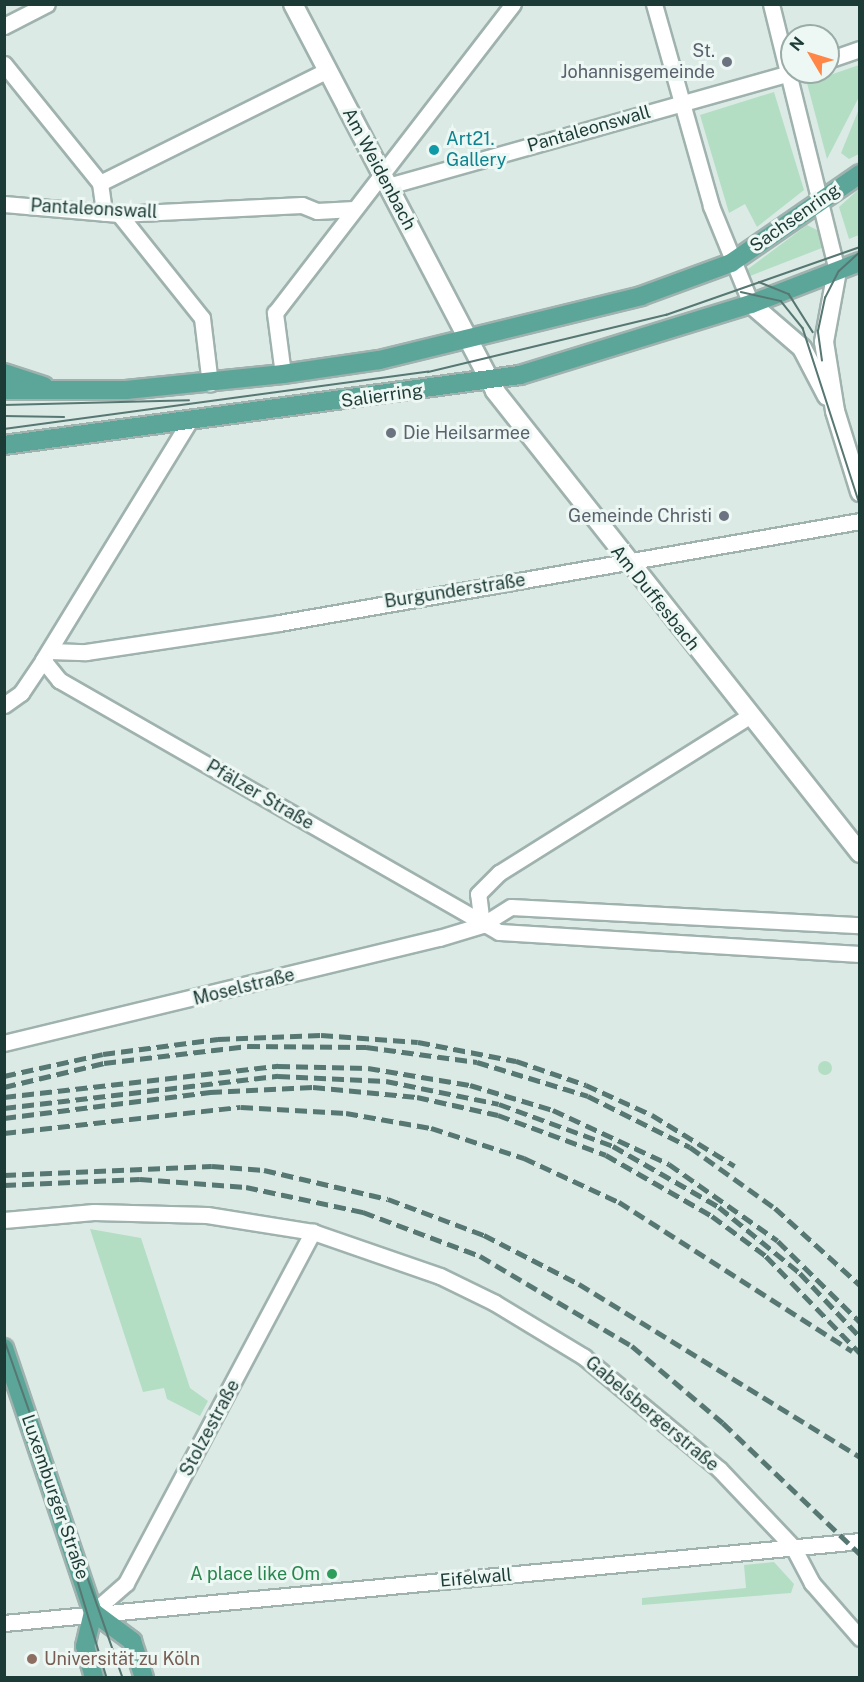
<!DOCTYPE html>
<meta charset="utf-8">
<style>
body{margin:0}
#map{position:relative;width:864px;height:1682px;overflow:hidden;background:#dceae6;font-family:"Public Sans",sans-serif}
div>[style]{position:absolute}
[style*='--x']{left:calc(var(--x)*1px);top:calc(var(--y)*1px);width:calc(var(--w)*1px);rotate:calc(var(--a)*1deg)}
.green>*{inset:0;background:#b3dec3}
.round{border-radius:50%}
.roads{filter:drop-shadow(2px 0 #9fb2ae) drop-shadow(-2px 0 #9fb2ae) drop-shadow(0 2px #9fb2ae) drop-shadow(0 -2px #9fb2ae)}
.minor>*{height:15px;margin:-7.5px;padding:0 7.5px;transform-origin:7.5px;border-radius:7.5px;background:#fff}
.tertiary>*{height:18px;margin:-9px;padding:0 9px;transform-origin:9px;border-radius:9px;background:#fff}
.primary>*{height:18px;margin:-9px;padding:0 9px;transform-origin:9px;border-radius:9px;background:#5ca599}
.tram>*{height:1.5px;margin:-0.75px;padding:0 0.75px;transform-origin:0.75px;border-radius:0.75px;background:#577772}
.rail>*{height:4.5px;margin-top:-2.25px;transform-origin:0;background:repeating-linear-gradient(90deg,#577772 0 12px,transparent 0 18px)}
.dots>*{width:16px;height:16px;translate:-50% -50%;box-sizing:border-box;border:3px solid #edf7f3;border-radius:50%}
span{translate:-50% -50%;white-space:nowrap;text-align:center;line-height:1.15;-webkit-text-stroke:6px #edf7f3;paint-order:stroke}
.worship-label{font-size:18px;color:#5b616d}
.right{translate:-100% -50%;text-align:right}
.left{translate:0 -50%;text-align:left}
.street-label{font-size:18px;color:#1d3b36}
.culture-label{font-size:18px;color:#0d838f}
.leisure-label{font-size:18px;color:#27864d}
.education-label{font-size:18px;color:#785e54}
.frame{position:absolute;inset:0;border:6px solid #1d3b36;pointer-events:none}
.north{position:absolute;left:780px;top:24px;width:60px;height:60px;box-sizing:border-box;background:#edf7f3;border:2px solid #9aaca7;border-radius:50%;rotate:308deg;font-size:16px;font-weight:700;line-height:24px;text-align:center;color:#1d3b36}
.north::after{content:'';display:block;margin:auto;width:21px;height:27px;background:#ff8646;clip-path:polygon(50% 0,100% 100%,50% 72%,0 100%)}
</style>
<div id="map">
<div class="green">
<i style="clip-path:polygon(859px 65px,859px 97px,827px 159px,807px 83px)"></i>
<i style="clip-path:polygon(774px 92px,804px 190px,757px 227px,745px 204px,729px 213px,700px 115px)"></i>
<i style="clip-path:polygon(859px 109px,859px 154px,849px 159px,841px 153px)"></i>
<i style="clip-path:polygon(859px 189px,859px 235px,849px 239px,839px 207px)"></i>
<i style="clip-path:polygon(807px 225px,821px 232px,827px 246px,745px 278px,748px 269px)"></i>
<i class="round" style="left:818px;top:1061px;width:14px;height:14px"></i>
<i style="clip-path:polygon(90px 1229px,141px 1238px,190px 1388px,208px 1401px,200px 1416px,167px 1399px,164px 1388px,143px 1392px)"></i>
<i style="clip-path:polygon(774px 1562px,794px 1584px,791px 1593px,642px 1605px,642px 1598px,746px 1588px,744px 1565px)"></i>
</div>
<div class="roads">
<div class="minor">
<i style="--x:654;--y:4;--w:210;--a:74.2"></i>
<i style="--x:711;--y:206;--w:106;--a:67.8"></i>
<i style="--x:771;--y:4;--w:275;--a:76.1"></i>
<i style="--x:4;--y:26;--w:48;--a:-27.1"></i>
<i style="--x:828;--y:60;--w:34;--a:-19"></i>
<i style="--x:4;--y:64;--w:153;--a:51.1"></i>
<i style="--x:100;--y:183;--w:30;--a:82"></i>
<i style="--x:100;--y:183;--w:252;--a:-26.4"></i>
<i style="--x:388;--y:186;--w:422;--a:-15.7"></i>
<i style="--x:4;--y:204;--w:115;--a:5"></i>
<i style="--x:119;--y:214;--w:183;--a:-2.8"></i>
<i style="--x:302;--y:205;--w:16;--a:22"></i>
<i style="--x:317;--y:211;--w:37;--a:-3"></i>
<i style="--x:119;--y:214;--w:133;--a:51.4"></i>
<i style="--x:202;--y:318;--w:66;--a:83.1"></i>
<i style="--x:283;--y:374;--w:62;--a:-97.5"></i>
<i style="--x:275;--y:313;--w:390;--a:-52.4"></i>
<i style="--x:49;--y:651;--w:37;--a:2"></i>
<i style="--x:86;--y:652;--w:195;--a:-8.5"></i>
<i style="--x:279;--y:623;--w:590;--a:-9.96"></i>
<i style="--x:43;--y:660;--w:26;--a:51"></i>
<i style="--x:59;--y:680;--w:507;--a:29.8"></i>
<i style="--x:499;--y:932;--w:362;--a:3.5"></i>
<i style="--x:4;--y:705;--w:21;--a:-35"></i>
<i style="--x:21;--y:693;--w:40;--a:-56"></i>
<i style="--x:43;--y:660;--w:279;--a:-58.5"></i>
<i style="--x:482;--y:925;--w:31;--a:-97"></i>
<i style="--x:478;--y:894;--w:30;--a:-45"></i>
<i style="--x:499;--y:873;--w:297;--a:-32.1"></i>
<i style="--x:4;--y:1043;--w:447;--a:-13.6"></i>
<i style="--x:439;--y:938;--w:45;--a:-16.8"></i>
<i style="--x:482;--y:925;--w:34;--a:-32"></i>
<i style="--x:511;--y:907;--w:349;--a:3"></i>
<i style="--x:4;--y:1220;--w:90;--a:-5.1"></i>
<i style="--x:94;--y:1212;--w:113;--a:1.5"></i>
<i style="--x:207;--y:1215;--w:107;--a:9.1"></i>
<i style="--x:313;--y:1232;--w:134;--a:19.1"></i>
<i style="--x:440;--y:1276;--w:61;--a:26.1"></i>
<i style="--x:495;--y:1303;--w:104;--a:31.2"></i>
<i style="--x:584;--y:1357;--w:175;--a:39.7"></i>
<i style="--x:719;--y:1469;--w:108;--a:46.5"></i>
<i style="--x:793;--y:1547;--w:41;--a:62.2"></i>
<i style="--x:812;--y:1583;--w:73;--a:48.9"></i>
<i style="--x:93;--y:1612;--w:44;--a:-41.3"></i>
<i style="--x:126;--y:1583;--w:398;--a:-62"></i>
<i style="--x:4;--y:1623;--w:860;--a:-5.47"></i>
</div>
<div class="tertiary">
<i style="--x:293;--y:4;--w:437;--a:62.4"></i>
<i style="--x:495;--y:391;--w:589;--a:51.69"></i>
<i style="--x:837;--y:271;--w:72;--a:100.4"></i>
<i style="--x:824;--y:342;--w:70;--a:80.9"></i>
<i style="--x:835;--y:411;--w:85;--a:72.8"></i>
<i style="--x:751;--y:304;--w:67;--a:40.8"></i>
<i style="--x:802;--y:348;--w:54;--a:62.5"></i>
</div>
<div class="primary">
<i style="--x:4;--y:373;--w:42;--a:18"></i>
<i style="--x:4;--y:390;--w:122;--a:0"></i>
<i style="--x:126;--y:390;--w:158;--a:-5.8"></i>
<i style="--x:283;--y:374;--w:97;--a:-8.3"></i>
<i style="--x:379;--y:360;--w:270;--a:-13.7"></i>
<i style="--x:641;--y:296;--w:96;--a:-20.1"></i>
<i style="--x:731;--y:263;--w:157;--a:-34.6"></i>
<i style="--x:4;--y:445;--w:521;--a:-7.73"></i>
<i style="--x:520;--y:375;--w:242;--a:-17.1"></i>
<i style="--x:751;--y:304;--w:117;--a:-21.1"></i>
<i style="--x:4;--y:1348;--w:279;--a:71.4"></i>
<i style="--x:93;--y:1612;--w:49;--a:36.6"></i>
<i style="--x:132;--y:1641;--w:39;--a:72"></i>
<i style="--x:93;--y:1612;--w:35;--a:103"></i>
<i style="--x:85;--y:1646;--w:33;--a:74"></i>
</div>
</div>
<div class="tram">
<i style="--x:759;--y:282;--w:32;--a:22"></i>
<i style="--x:789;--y:294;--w:45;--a:57.7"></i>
<i style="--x:741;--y:292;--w:41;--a:12.7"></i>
<i style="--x:781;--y:301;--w:35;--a:51"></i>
<i style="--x:803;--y:328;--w:186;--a:72.1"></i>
<i style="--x:822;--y:361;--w:30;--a:-98"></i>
<i style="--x:818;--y:331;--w:34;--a:-78"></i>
<i style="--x:825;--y:298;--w:30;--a:-63"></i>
<i style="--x:839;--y:271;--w:28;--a:-42"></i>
<i style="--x:4;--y:405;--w:185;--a:-1.5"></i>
<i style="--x:4;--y:416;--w:60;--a:1"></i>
<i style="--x:4;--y:429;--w:428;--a:-7.7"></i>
<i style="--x:428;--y:372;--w:245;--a:-13.5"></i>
<i style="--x:666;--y:315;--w:206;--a:-19.3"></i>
<i style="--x:4;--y:1338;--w:360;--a:70.7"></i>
<i style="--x:76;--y:1575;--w:108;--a:73.2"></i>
</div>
<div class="rail">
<i style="--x:4;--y:1076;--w:101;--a:-12.5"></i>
<i style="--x:103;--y:1054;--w:116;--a:-7.4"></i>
<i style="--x:218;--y:1039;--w:103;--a:-2.2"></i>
<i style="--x:321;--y:1035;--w:97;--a:4.1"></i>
<i style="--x:418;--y:1042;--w:100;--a:11"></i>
<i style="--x:516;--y:1061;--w:74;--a:18.9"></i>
<i style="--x:586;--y:1085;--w:72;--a:24.4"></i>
<i style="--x:652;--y:1115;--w:97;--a:31.6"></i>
<i style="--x:4;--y:1087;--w:103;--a:-13.5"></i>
<i style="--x:104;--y:1063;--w:145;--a:-6.7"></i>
<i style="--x:248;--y:1046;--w:118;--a:0.5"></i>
<i style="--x:366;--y:1047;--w:112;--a:7.7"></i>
<i style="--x:477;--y:1062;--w:116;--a:17"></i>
<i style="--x:588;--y:1096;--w:114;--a:26.6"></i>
<i style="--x:690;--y:1147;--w:105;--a:35.7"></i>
<i style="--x:775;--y:1208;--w:115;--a:42.2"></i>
<i style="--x:4;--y:1097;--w:276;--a:-6.5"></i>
<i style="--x:278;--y:1066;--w:90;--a:1.3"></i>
<i style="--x:368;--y:1068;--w:103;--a:9.5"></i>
<i style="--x:470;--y:1085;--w:87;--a:16.8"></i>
<i style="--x:553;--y:1110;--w:128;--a:25"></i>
<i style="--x:669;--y:1164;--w:133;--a:35.2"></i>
<i style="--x:778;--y:1241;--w:115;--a:44.6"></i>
<i style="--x:4;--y:1108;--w:276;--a:-6.7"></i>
<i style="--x:278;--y:1076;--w:108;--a:2.7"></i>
<i style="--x:386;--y:1081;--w:115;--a:11.5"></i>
<i style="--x:499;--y:1104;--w:121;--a:20.2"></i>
<i style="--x:613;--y:1146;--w:122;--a:29.9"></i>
<i style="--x:719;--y:1207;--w:104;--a:39.2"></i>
<i style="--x:800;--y:1273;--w:88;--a:46.8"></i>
<i style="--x:4;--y:1118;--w:208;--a:-7.2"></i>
<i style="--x:210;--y:1092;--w:103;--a:-2.8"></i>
<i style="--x:313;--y:1087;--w:104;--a:5.5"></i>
<i style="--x:417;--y:1097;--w:83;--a:12.5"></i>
<i style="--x:498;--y:1115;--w:115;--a:20.3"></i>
<i style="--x:606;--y:1155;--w:122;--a:29.9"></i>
<i style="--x:712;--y:1216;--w:67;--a:36.5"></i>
<i style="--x:766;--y:1256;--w:135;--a:45.9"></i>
<i style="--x:4;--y:1133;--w:238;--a:-6.3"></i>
<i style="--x:241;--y:1107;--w:105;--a:3.3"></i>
<i style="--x:346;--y:1113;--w:86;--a:10"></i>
<i style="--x:431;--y:1128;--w:98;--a:17.9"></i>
<i style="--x:524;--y:1158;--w:105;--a:24.9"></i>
<i style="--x:619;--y:1202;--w:277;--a:32.6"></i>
<i style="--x:4;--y:1175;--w:208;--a:-2.5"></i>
<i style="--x:212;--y:1166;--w:52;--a:4.4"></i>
<i style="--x:264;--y:1170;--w:127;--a:13.2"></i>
<i style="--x:388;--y:1199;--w:103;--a:20.6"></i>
<i style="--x:484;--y:1235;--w:107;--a:27.3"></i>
<i style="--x:579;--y:1284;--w:330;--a:31.6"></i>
<i style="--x:4;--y:1185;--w:136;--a:-2.5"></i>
<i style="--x:140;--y:1179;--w:106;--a:4.3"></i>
<i style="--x:246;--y:1187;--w:120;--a:12.1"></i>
<i style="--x:363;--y:1212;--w:125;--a:20.6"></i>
<i style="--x:480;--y:1256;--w:177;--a:30.6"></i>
<i style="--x:632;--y:1346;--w:119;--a:40.2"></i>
<i style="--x:723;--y:1423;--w:190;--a:43.7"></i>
</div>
<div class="dots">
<i style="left:727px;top:62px;background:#6b7280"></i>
<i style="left:434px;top:150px;background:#0f9aa8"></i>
<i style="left:391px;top:433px;background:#6b7280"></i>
<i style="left:724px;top:516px;background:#6b7280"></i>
<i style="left:332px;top:1574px;background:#2e9e5b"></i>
<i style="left:32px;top:1659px;background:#8d6e63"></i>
</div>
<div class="worship-label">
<span class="right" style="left:715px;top:62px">St.<br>Johannisgemeinde</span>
<span class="left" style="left:403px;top:433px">Die Heilsarmee</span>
<span class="right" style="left:712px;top:516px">Gemeinde Christi</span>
</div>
<div class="street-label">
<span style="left:589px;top:129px;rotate:-16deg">Pantaleonswall</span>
<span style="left:379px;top:169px;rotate:62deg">Am Weidenbach</span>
<span style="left:94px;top:209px;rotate:3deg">Pantaleonswall</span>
<span style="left:795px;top:218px;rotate:-35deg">Sachsenring</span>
<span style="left:382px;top:396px;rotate:-8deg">Salierring</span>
<span style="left:455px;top:591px;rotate:-9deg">Burgunderstraße</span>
<span style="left:655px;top:598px;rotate:51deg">Am Duffesbach</span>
<span style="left:260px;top:795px;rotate:30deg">Pfälzer Straße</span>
<span style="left:244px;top:987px;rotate:-14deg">Moselstraße</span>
<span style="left:652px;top:1414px;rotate:40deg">Gabelsbergerstraße</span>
<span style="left:210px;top:1428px;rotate:-62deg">Stolzestraße</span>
<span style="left:55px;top:1497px;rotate:71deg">Luxemburger Straße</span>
<span style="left:476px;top:1578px;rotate:-5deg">Eifelwall</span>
</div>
<div class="culture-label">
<span class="left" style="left:446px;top:150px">Art21.<br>Gallery</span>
</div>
<div class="leisure-label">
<span class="right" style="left:320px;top:1574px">A place like Om</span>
</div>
<div class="education-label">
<span class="left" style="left:44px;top:1659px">Universität zu Köln</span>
</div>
<div class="frame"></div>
<div class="north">N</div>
</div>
